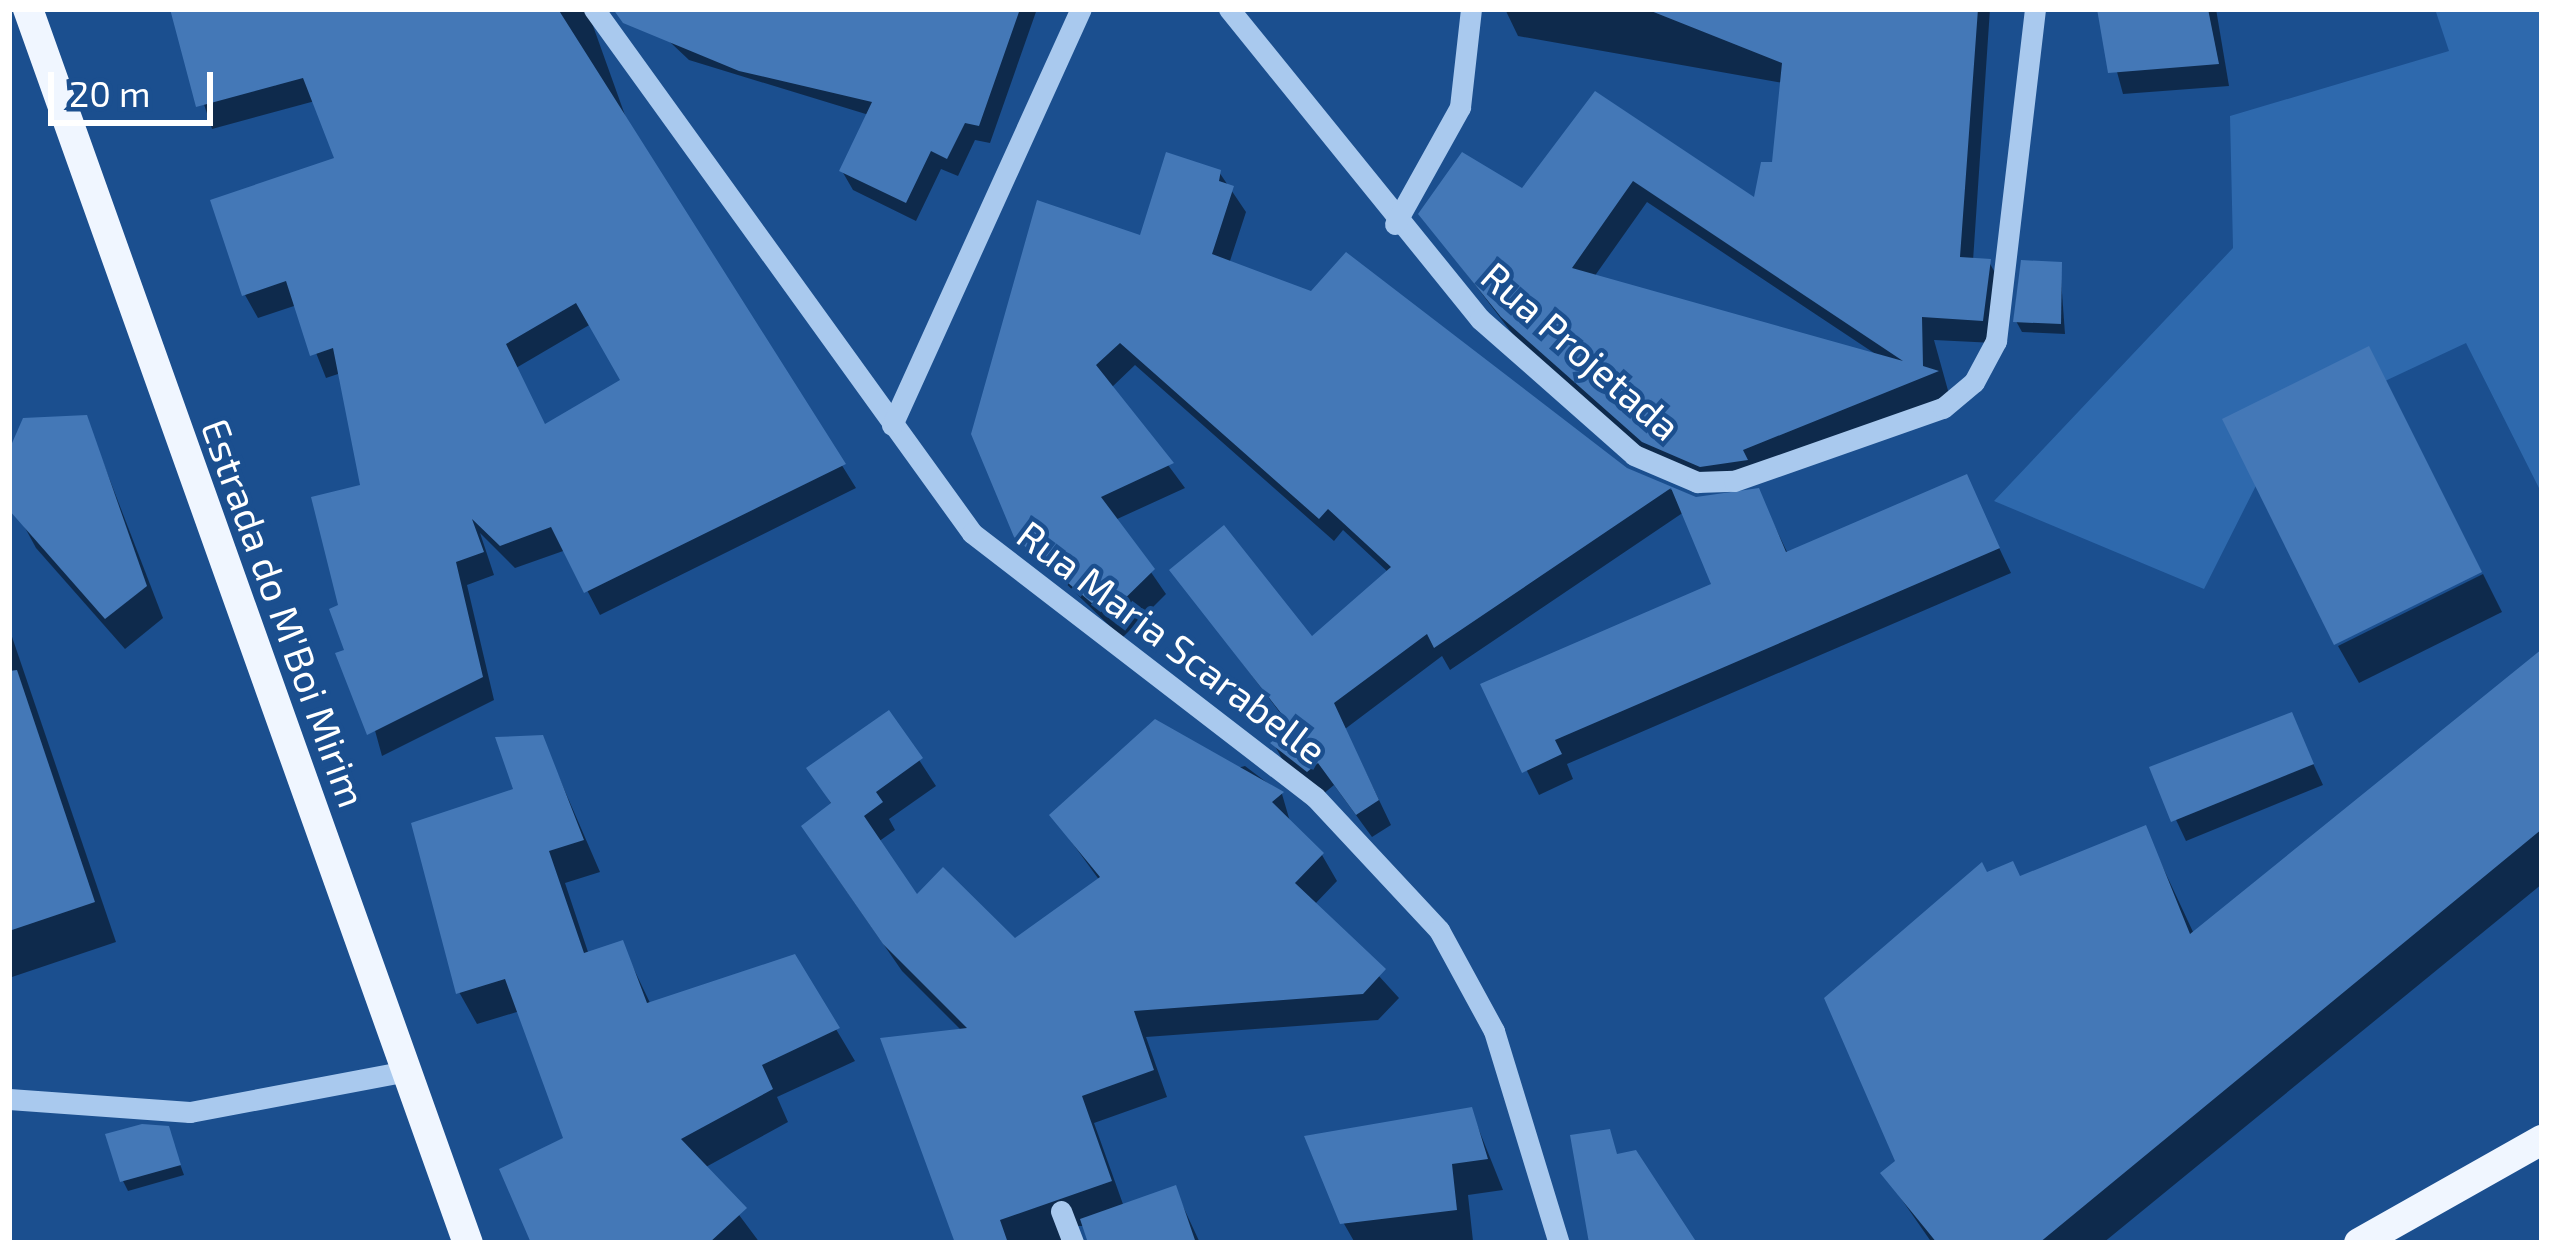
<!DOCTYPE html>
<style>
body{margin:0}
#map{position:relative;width:2551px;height:1252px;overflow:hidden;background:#1b4f8f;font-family:"Exo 2",sans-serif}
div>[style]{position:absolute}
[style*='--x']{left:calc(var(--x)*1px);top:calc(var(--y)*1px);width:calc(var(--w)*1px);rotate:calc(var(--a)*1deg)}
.green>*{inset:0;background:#2e69ad}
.shadow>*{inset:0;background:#0007}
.building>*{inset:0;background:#4478b7}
.minor>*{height:21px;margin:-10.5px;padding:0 10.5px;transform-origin:10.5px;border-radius:10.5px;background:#a9c9ee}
.major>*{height:30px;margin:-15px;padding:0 15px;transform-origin:15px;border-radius:15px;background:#f0f6ff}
span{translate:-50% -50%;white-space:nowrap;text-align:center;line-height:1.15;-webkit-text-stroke:9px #1b4f8f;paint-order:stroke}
.street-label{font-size:39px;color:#fff}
.frame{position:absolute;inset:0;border:12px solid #fff;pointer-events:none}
.scale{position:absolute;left:48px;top:72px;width:165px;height:54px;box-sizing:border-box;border:6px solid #fff;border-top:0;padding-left:15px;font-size:36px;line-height:42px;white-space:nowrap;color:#fff;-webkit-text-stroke:9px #1b4f8f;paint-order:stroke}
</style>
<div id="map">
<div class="green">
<i style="clip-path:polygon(2435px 9px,2542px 9px,2542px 494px,2466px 343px,2285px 428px,2204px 589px,1994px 501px,2233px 248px,2230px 116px,2449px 51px)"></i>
</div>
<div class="shadow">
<i style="clip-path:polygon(evenodd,173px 9px,587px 9px,626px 118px,856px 488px,600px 615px,566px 550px,515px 568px,480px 533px,494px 575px,467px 585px,494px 700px,382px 756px,341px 607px,364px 487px,341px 373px,326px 378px,297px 305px,258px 318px,245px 295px,338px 160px,315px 101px,212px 129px,173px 9px,591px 324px,624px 381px,546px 428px,516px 368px,591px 324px)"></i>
<i style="clip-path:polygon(635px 9px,1037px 9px,990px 143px,975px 140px,958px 176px,941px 169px,916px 221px,853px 190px,842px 171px,869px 115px,689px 60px)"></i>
<i style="clip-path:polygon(evenodd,1505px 9px,1990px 9px,1973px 261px,1989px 262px,2002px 285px,1995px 343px,1934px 340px,1949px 394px,1758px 483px,1658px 465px,1518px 341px,1421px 214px,1523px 191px,1596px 95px,1756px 202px,1775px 165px,1783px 83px,1518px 36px,1505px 9px,1647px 202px,1877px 355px,1594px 277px,1647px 202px)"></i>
<i style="clip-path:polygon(2100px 9px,2216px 9px,2229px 86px,2123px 94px)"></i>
<i style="clip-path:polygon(1219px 172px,1246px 212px,1229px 264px,1626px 471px,1696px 500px,1758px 491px,1788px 554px,1966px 478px,2011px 573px,1567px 764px,1573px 779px,1539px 795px,1484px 685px,1715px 586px,1684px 512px,1450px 670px,1442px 656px,1345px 729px,1391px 825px,1372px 837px,1334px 785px,1322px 795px,1287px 768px,1274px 744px,1293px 730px,1173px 571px,1312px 640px,1389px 573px,1343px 530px,1334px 541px,1135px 365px,1111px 388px,1185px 488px,1115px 520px,1166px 594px,1122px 638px,1016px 535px,1142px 239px)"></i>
<i style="clip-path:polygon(2060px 265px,2065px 334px,2022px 332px,2016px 321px)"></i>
<i style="clip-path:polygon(86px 418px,163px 618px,125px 649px,36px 548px,9px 498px,9px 458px)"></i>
<i style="clip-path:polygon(2483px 574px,2502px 612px,2359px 683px,2338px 646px)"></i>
<i style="clip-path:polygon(9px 628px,116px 942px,9px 978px)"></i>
<i style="clip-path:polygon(2542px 653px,2542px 884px,2103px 1243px,1932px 1243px,1884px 1174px,1899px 1162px,1987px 876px,2020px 879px,2145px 829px,2194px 934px)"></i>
<i style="clip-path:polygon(889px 714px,936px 786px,889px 819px,895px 830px,878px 842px,917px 899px,1015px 942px,1100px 881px,1052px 815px,1245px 766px,1282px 794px,1291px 825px,1322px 855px,1337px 881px,1314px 905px,1399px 998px,1378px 1020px,1146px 1037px,1167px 1097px,1094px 1123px,1124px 1207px,1175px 1189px,1200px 1243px,1089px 1243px,1083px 1226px,1063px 1226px,1067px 1243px,959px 1243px,963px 1032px,902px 971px,820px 853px,832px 805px,810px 769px)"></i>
<i style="clip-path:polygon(2291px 716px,2323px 785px,2186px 841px,2152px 769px)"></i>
<i style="clip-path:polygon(542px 738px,600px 872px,565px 883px,589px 955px,622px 944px,651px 1005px,793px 957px,855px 1061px,777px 1097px,788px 1122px,704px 1168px,760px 1243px,534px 1243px,567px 1140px,520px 1011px,477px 1024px,459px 992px)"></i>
<i style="clip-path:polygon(1471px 1110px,1503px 1190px,1468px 1195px,1473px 1241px,1355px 1243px,1343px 1222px)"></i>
<i style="clip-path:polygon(167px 1129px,184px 1175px,128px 1191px,123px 1181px)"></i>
</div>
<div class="building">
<i style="clip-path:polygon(evenodd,170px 9px,558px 9px,846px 464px,584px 593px,551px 527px,500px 546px,472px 519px,484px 552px,456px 562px,483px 677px,367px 735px,335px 653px,344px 650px,329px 609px,338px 605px,311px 497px,360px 485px,333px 348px,310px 356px,286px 281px,242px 296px,210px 200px,334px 158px,303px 78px,196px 107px,170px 9px,576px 303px,620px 380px,545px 424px,506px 344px,576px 303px)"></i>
<i style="clip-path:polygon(613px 9px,1020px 9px,979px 126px,965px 123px,947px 159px,931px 151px,906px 203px,839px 171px,872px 102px,739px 71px,623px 23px)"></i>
<i style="clip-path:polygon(evenodd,1646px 9px,1978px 9px,1960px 257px,1991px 259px,1983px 321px,1922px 317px,1923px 366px,1939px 371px,1743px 450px,1748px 460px,1700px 467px,1642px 442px,1501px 317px,1418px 214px,1462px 152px,1522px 188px,1595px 91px,1754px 197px,1761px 162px,1772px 162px,1782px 63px,1646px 9px,1633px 181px,1903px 361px,1572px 268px,1633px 181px)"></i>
<i style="clip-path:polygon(2097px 9px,2208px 9px,2219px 64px,2108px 73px)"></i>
<i style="clip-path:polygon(1166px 152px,1221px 170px,1219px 181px,1234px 186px,1212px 254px,1311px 291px,1346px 252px,1627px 468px,1696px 497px,1759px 488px,1786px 552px,1967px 474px,2000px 548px,1555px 740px,1562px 754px,1522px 773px,1480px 684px,1711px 584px,1671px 488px,1434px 648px,1427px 634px,1334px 703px,1379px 800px,1356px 815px,1318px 763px,1307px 772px,1270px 743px,1292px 727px,1169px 570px,1224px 525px,1312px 636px,1391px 567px,1328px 509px,1319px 519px,1120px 343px,1096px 365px,1174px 463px,1101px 497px,1155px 569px,1107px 616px,1014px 537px,971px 434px,1037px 200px,1140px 235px)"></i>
<i style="clip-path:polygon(2021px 260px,2062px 262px,2061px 324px,2013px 322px)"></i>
<i style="clip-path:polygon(2369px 346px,2482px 572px,2334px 645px,2222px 419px)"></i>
<i style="clip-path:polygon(87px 415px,147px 586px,105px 619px,9px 510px,9px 450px,23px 418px)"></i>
<i style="clip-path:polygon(2542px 649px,2542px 829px,2039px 1243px,1937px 1243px,1880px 1173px,1895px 1161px,1824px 998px,1982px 862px,1987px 872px,2013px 861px,2020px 876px,2146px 825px,2190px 934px)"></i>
<i style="clip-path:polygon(17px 670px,95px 902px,9px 931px,9px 671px)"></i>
<i style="clip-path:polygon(889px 710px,923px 758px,876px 792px,883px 802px,864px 816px,917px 894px,943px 867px,1015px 938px,1100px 877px,1049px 815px,1155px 719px,1284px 792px,1272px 802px,1324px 853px,1295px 883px,1386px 969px,1363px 994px,1134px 1011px,1154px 1070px,1082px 1096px,1112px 1181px,1000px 1220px,1008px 1243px,955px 1243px,880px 1038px,967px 1028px,883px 944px,801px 826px,831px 803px,806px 768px)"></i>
<i style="clip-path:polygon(2292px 712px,2314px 764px,2171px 822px,2149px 767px)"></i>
<i style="clip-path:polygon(543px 735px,584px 840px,549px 851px,584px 953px,623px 940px,647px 1003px,795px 954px,840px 1028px,762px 1065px,773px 1089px,681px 1139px,747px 1208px,709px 1243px,531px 1243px,499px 1169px,563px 1138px,505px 979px,456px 994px,411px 823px,513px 789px,495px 737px)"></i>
<i style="clip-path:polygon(1472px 1107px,1488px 1159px,1452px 1164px,1457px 1210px,1340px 1224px,1304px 1136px)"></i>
<i style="clip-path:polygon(142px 1124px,169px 1126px,181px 1165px,120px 1182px,105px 1134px)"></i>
<i style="clip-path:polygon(1610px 1129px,1617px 1154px,1636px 1150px,1697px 1243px,1589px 1243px,1570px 1135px)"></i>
<i style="clip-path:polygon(1176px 1185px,1196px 1243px,1088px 1243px,1080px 1219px)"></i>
</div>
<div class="minor">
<i style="--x:594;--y:9;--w:646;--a:54.19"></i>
<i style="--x:972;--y:533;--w:433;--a:37.6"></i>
<i style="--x:1315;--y:797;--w:182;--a:47"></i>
<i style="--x:1439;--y:930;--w:115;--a:61.4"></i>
<i style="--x:1494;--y:1031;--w:222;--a:73"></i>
<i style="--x:1229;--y:9;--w:399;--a:51"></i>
<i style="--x:1480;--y:319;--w:205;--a:41.4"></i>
<i style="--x:1634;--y:455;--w:69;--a:23.2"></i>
<i style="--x:1697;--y:482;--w:37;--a:-2"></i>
<i style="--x:1734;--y:481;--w:221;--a:-19.3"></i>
<i style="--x:1943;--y:408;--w:40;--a:-40"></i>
<i style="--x:1974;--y:382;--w:47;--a:-61.8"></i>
<i style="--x:1996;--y:341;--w:334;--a:-83.3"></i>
<i style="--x:1395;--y:224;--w:134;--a:-60.9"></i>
<i style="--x:1460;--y:107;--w:99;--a:-83.6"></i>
<i style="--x:892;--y:425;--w:457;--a:-65.6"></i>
<i style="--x:9;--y:1099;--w:181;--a:4.1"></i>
<i style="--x:190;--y:1112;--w:220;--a:-10.7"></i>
<i style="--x:1061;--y:1211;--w:34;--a:69"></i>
</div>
<div class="major">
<i style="--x:28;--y:9;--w:1310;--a:70.38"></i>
<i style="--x:2359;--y:1243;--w:210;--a:-29.4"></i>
</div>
<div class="street-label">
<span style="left:1581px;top:351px;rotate:41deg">Rua Projetada</span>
<span style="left:284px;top:613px;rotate:70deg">Estrada do M'Boi Mirim</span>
<span style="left:1172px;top:642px;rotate:37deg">Rua Maria Scarabelle</span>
</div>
<div class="frame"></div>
<div class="scale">20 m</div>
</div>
